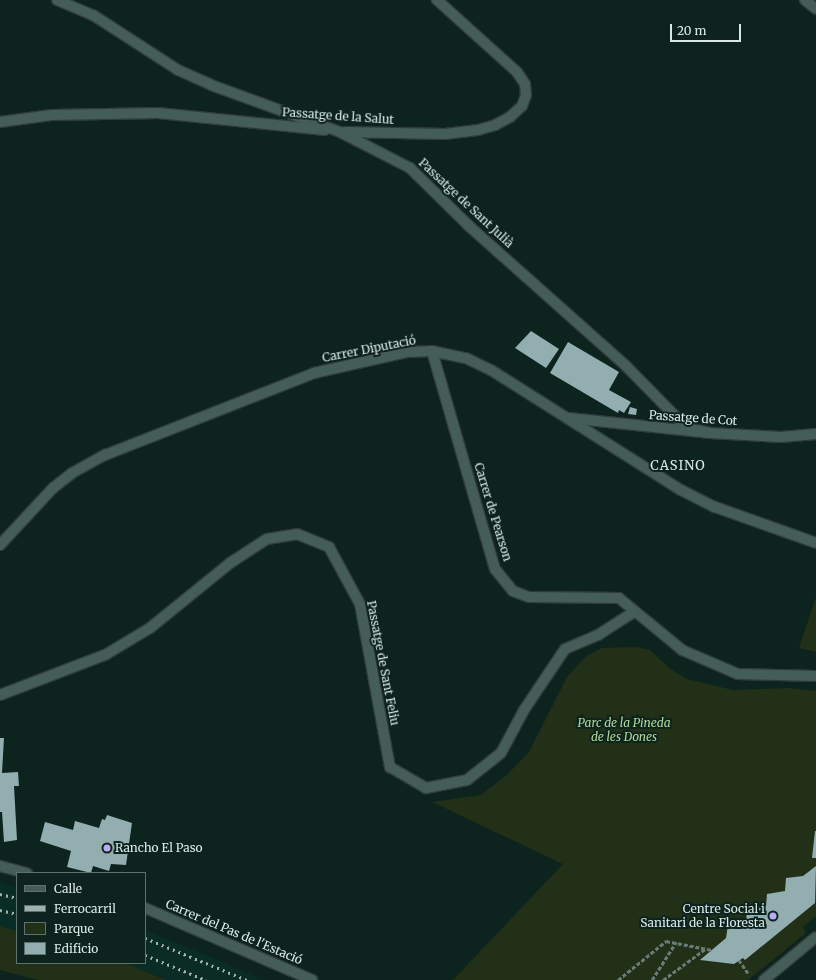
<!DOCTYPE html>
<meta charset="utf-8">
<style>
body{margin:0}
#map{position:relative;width:816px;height:980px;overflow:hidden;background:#0c231e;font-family:Merriweather,serif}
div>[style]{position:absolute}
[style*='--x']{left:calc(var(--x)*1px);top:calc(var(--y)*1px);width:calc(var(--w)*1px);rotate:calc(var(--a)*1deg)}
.built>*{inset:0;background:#092c25}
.green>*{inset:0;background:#223018}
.building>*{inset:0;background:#92aeb0}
.path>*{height:2.5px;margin-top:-1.25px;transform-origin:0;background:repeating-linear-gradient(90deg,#697c77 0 4px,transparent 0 6px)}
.roads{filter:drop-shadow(1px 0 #303c38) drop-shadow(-1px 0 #303c38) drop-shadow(0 1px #303c38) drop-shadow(0 -1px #303c38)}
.minor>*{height:10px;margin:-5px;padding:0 5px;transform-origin:5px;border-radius:5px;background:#445d57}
.tertiary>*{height:10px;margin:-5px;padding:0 5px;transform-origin:5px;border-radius:5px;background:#445d57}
.rail>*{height:3px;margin-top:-1.5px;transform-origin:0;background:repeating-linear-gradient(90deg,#a0b1ad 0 2px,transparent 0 6px)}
.dots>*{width:11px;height:11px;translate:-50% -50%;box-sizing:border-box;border:2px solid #0c231e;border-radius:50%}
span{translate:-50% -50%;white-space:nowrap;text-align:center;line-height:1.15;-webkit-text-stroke:4px #0c231e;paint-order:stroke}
.street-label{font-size:12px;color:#dae8e4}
.park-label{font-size:12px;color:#b2d896;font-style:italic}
.poi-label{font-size:12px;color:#dae8e4}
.left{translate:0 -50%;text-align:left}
.right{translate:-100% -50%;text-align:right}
.neighbourhood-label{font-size:13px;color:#dae8e4;letter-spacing:1px}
.legend{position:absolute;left:16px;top:872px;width:130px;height:92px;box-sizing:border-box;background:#0c231e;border:1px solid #5e726d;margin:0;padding:5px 7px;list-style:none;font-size:12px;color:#dae8e4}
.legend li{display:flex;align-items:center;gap:8px;height:20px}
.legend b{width:20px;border:1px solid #5e726d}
.scale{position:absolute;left:670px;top:24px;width:71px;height:18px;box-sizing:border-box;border:2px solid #dae8e4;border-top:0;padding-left:5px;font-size:12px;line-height:14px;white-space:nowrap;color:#dae8e4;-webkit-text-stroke:3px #0c231e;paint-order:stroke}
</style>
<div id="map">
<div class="built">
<i style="clip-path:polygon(0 883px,17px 888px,17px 931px,0 926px)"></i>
<i style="clip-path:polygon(145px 930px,232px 966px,262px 980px,166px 980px,125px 963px,145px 963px)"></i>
</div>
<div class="green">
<i style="clip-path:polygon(816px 597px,816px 652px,799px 648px)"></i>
<i style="clip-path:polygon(636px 647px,650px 650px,669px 668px,687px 679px,733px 690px,788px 688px,816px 691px,816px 916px,803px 927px,806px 933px,748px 980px,453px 980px,563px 864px,432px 802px,481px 795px,508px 774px,529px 752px,567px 677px,585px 657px,602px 648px)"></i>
<i style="clip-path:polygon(0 926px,17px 931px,17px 963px,125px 963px,166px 980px,38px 980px,0 970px)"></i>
</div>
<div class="building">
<i style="clip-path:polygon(531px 331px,559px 349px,546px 368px,515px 348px)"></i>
<i style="clip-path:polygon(568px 342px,619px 372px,609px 390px,631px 402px,624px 413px,619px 410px,618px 413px,550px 373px)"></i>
<i style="clip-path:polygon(630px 407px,637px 409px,636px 415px,628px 414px)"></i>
<i style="clip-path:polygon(0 738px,4px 738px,2px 773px,18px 772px,19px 786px,14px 786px,17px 840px,4px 842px,2px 812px,0 812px)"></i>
<i style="clip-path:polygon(107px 815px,132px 823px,126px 865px,111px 864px,109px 871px,93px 866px,91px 873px,67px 867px,71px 851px,40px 841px,45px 822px,73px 830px,75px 821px,99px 828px,102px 819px,105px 820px)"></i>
<i style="clip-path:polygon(815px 831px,816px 831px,816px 858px,812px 858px)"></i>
<i style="clip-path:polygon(816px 866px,815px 903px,745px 960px,743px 958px,734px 964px,700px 960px,726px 938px,728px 925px,746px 922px,747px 910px,766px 906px,767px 894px,785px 891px,786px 878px,803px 876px)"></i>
</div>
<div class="path">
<i style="--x:739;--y:960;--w:16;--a:55"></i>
<i style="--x:618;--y:980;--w:62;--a:-39.1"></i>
<i style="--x:666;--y:941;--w:47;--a:11.1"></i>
<i style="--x:652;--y:980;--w:45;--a:-57.7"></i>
<i style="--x:663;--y:980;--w:52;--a:-36.4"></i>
</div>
<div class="roads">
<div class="minor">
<i style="--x:57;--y:0;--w:39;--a:23"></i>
<i style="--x:93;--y:15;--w:101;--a:32.9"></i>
<i style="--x:178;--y:70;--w:36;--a:24"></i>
<i style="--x:211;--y:85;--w:137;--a:20"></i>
<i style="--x:340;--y:132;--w:79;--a:27.2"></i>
<i style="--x:410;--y:168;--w:83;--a:44.5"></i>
<i style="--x:469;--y:226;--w:210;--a:41.7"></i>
<i style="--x:626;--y:366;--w:87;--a:45.5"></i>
<i style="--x:687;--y:428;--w:24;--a:12"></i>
<i style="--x:805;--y:0;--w:14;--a:39"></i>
<i style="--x:0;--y:122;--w:52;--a:-7.7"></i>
<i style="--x:52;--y:115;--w:106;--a:-1.1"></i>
<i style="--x:158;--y:113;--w:168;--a:5.8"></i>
<i style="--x:345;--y:132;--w:100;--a:1.1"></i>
<i style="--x:445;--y:134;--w:33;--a:-7"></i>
<i style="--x:478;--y:130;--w:18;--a:-16"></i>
<i style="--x:495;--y:125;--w:17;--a:-28"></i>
<i style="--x:510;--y:117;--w:16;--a:-43"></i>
<i style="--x:522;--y:106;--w:12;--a:-70"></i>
<i style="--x:526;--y:95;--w:11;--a:-95"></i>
<i style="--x:525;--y:84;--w:14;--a:-124"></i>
<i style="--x:517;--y:72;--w:108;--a:-138"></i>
<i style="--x:432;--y:351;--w:227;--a:73.9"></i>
<i style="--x:495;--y:569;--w:28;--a:51"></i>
<i style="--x:513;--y:591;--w:17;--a:21"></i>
<i style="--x:529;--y:597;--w:90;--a:0.6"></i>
<i style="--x:619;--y:598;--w:82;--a:39.5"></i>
<i style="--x:682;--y:650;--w:61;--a:23.2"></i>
<i style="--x:738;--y:674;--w:78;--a:1.5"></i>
<i style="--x:569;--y:418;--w:142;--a:6.1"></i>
<i style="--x:710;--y:433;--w:71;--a:3.2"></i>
<i style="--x:781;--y:437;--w:35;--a:-5"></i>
<i style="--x:0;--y:695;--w:112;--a:-20.9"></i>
<i style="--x:105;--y:655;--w:52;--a:-31"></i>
<i style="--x:150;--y:628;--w:103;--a:-39.1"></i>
<i style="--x:230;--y:563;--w:44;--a:-33"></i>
<i style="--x:267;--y:539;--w:30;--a:-9"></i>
<i style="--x:297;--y:534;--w:35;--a:22"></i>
<i style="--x:329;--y:547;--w:65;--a:61.5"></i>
<i style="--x:360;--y:604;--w:166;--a:79.6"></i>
<i style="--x:390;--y:767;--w:42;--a:30.3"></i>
<i style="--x:426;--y:788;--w:42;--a:-11"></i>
<i style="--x:467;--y:780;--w:43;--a:-38.5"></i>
<i style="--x:501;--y:753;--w:49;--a:-61.9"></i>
<i style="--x:524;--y:710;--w:73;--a:-56.1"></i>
<i style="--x:565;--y:649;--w:36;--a:-23"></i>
<i style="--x:598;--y:635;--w:43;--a:-32.6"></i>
<i style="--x:0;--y:866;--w:28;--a:15"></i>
<i style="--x:145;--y:908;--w:182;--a:23.3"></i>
<i style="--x:764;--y:980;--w:67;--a:-39.6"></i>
</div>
<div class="tertiary">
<i style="--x:0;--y:545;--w:78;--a:-47.1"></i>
<i style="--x:53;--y:488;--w:24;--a:-38"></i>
<i style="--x:72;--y:473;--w:38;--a:-29"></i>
<i style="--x:105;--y:455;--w:225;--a:-21.4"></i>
<i style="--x:314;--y:373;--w:95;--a:-12.7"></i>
<i style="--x:407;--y:352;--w:25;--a:-2"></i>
<i style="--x:432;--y:351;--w:35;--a:12"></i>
<i style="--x:466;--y:358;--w:28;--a:26"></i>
<i style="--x:491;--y:370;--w:225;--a:32.3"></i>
<i style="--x:681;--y:490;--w:38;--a:27"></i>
<i style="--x:715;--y:507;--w:107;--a:19.6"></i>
</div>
</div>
<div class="rail">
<i style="--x:0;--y:894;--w:17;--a:13"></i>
<i style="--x:0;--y:910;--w:17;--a:13"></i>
<i style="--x:145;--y:938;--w:110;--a:22.4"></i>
<i style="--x:145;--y:955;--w:66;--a:22.3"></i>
</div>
<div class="dots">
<i style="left:107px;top:848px;background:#b9abf7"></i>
<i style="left:773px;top:916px;background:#b9abf7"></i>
</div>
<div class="street-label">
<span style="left:338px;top:116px;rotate:4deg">Passatge de la Salut</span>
<span style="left:466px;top:203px;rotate:43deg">Passatge de Sant Julià</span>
<span style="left:369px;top:349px;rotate:-11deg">Carrer Diputació</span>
<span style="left:693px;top:418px;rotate:4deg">Passatge de Cot</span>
<span style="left:493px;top:512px;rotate:73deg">Carrer de Pearson</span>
<span style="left:383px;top:663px;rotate:79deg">Passatge de Sant Feliu</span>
<span style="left:234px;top:932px;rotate:23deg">Carrer del Pas de l'Estació</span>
</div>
<div class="park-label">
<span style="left:624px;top:730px">Parc de la Pineda<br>de les Dones</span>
</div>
<div class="poi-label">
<span class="left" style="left:115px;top:848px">Rancho El Paso</span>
<span class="right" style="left:765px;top:916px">Centre Social i<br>Sanitari de la Floresta</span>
</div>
<div class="neighbourhood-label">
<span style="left:678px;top:466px">CASINO</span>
</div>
<ul class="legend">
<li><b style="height:5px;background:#445d57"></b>Calle</li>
<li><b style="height:5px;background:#a0b1ad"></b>Ferrocarril</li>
<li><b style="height:11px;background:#223018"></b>Parque</li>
<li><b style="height:11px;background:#92aeb0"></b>Edificio</li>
</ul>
<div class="scale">20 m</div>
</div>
